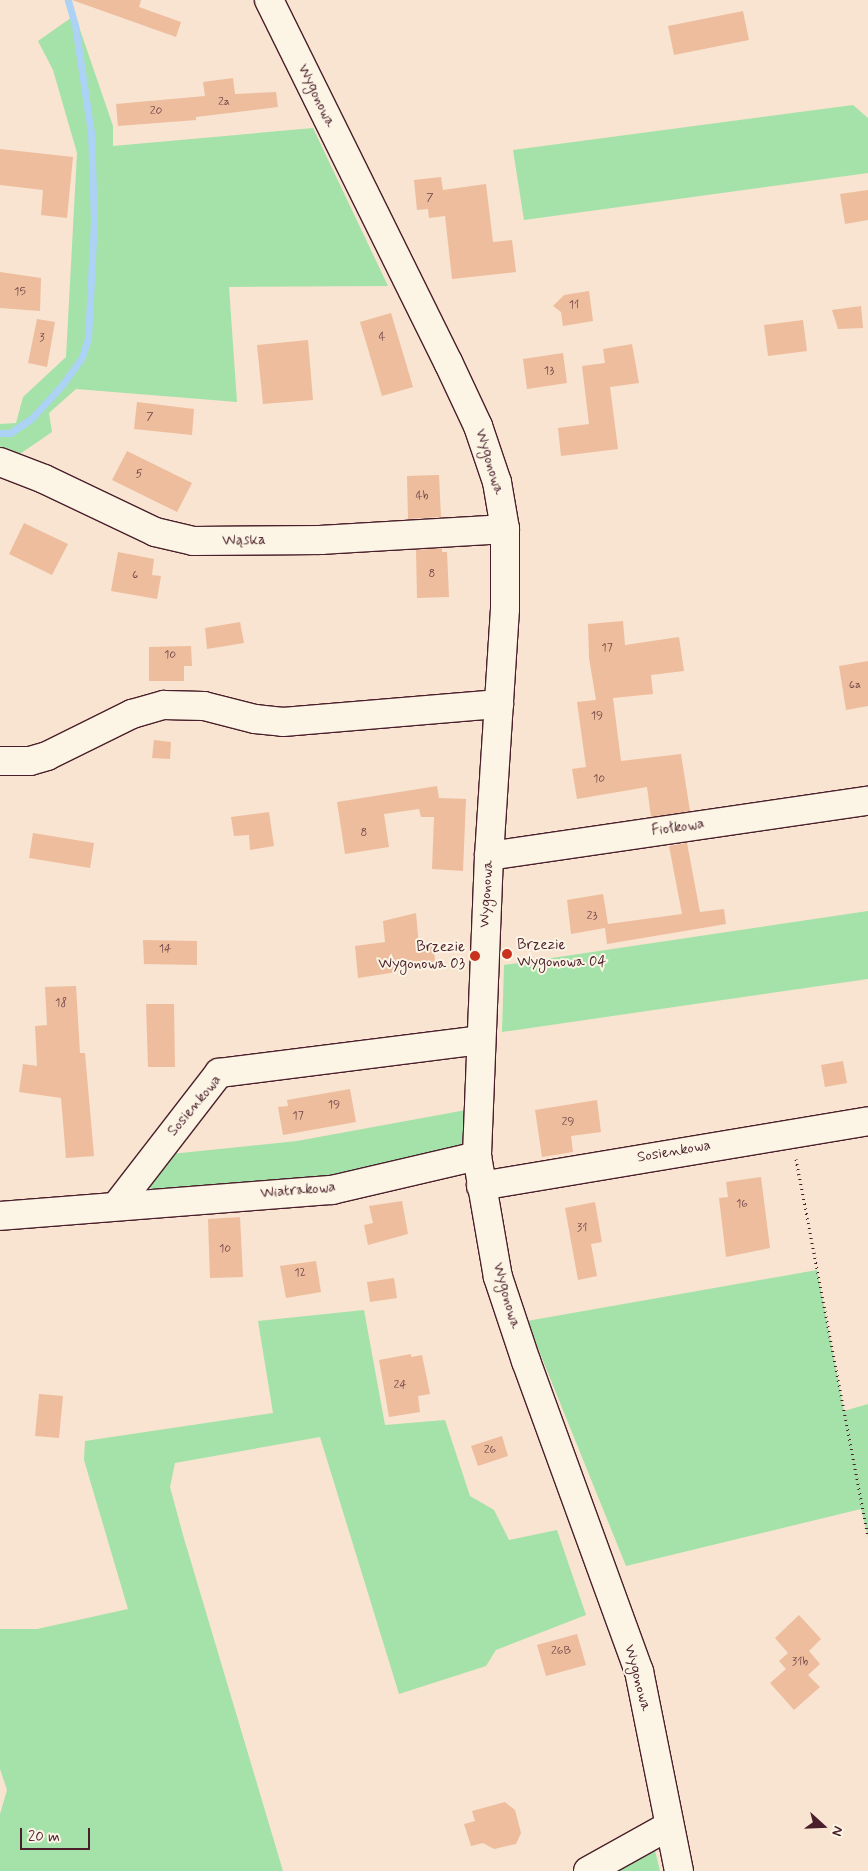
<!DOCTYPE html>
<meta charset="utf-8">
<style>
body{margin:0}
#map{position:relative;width:868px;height:1871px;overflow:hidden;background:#f8e4d0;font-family:Mynerve,sans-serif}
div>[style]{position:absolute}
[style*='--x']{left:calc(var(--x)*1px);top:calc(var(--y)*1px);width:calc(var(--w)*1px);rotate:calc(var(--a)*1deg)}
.green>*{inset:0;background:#a4e2a9}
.stream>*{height:7px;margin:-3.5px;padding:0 3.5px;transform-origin:3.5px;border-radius:3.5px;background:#acd2f5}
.building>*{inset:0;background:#edbd9e}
.path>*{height:3px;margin-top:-1.5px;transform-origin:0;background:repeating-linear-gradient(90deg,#4a1f2b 0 1px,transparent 0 5px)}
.roads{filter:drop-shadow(1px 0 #4a1f2b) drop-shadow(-1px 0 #4a1f2b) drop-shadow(0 1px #4a1f2b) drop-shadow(0 -1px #4a1f2b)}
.minor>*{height:28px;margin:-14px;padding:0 14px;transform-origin:14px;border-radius:14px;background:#fcf5e5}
.dots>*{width:14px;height:14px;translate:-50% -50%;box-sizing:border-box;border:2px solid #fcf5e5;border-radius:50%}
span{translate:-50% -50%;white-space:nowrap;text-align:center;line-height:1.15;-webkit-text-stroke:4px #fcf5e5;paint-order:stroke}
.number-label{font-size:12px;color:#734648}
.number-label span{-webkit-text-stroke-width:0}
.street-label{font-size:15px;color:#4a1f2b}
.poi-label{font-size:15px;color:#4a1f2b}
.left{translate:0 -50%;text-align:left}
.right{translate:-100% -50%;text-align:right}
.north{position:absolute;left:798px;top:1801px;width:50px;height:50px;-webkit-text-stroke:4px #fcf5e5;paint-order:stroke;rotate:110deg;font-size:14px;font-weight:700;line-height:20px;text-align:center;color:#4a1f2b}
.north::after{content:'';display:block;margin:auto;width:18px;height:22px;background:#4a1f2b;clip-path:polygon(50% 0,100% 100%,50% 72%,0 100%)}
.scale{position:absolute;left:20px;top:1828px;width:70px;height:22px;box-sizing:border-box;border:2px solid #4a1f2b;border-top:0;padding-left:6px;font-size:15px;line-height:18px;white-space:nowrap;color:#4a1f2b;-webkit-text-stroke:4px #fcf5e5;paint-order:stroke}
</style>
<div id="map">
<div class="green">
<i style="clip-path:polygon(75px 15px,113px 126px,113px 146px,313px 128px,388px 286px,229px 287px,237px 402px,76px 389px,49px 413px,52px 432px,14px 458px,0 455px,0 424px,16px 423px,23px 397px,66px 357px,77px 153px,53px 70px,38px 41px)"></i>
<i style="clip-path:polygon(853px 105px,868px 118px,868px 173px,524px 220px,513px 150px)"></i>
<i style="clip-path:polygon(868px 911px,868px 979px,502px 1032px,504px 965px)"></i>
<i style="clip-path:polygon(466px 1110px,467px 1149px,347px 1177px,158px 1193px,144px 1184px,171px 1154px,297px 1141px)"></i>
<i style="clip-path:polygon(817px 1270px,844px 1411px,868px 1404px,868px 1537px,861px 1509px,626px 1566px,527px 1321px)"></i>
<i style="clip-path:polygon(364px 1310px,385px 1425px,445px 1420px,470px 1496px,494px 1510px,509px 1540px,557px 1530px,586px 1615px,496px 1650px,486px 1666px,399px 1694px,320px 1437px,175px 1463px,170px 1487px,183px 1535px,283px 1871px,0 1871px,0 1814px,7px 1790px,0 1769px,0 1629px,37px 1629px,128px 1609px,84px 1460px,85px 1441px,273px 1413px,258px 1321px)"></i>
<i style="clip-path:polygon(654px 1846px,660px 1871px,609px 1871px)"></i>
</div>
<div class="stream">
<i style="--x:0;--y:433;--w:10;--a:0"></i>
<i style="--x:10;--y:433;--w:25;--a:-34"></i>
<i style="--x:31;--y:419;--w:46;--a:-47.6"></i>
<i style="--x:62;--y:385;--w:34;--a:-54"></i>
<i style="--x:82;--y:357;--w:19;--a:-72"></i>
<i style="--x:88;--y:339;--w:117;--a:-87.1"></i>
<i style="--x:94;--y:222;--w:89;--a:-91.9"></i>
<i style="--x:91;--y:133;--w:109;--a:-98.4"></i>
<i style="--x:75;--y:25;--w:26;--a:-106"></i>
</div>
<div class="building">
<i style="clip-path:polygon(72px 0,141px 0,139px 7px,181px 22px,176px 37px)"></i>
<i style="clip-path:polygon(743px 11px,749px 40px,674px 55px,668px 26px)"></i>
<i style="clip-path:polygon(233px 78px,235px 94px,276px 92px,278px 107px,196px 117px,196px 120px,118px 126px,116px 104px,205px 96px,203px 82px)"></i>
<i style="clip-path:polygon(0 149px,73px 157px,67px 218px,41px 215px,43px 190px,0 185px)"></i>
<i style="clip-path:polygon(441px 177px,443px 190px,486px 184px,493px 242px,512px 240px,516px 272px,452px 279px,445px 216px,429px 218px,428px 209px,417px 210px,414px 180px)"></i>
<i style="clip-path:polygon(868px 190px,868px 220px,845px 224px,840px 194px)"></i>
<i style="clip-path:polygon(0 272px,41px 278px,40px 311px,0 308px)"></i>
<i style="clip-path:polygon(589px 291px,593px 321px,563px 326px,561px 312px,553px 306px,564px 295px)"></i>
<i style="clip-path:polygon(861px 306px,863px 328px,838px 329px,832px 310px)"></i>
<i style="clip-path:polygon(391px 313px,413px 387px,382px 396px,360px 322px)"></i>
<i style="clip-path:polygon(37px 319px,55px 322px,47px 367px,28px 363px)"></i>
<i style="clip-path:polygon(803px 320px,807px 351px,768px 356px,764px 325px)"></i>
<i style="clip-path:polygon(308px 340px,313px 400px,263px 404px,257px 345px)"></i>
<i style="clip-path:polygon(632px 344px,639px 383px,610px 387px,618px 449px,561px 456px,558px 428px,589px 424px,582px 366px,605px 363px,603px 349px)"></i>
<i style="clip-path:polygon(563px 353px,567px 383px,527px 389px,523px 359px)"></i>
<i style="clip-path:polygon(137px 402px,194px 409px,192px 435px,134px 429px)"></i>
<i style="clip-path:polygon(127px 451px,192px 483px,177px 512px,112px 480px)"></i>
<i style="clip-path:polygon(439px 475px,441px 517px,408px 519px,407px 476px)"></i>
<i style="clip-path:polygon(24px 523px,68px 544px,52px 575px,9px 554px)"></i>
<i style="clip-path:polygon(442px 548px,442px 552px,447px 552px,449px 597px,417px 598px,416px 550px)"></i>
<i style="clip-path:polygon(118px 552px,154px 559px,152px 575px,161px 576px,157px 599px,111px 591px)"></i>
<i style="clip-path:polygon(623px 621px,625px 645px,679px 637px,684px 671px,651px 675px,653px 694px,613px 698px,621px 761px,681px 754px,690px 811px,651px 817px,647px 787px,577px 799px,572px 769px,586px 767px,577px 702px,596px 700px,589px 658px,588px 624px)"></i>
<i style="clip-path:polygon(240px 622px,244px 643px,207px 649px,205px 628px)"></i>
<i style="clip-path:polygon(191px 646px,192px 666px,184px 666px,184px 681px,149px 681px,149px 647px)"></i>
<i style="clip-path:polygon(868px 661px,868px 706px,846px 710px,839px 666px)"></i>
<i style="clip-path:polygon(154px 740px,171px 742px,170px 759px,152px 758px)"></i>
<i style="clip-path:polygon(437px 786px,439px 798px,466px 799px,463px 871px,432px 869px,434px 817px,421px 817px,419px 809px,384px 814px,389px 847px,345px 854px,337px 802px)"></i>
<i style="clip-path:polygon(269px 812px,274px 846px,250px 850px,249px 835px,234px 836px,231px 817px)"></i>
<i style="clip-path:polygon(33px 833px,94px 843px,90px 868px,29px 858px)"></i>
<i style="clip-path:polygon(687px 843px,700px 912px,724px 909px,726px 924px,607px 944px,605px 928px,571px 934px,567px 900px,603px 894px,608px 924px,682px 914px,669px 846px)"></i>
<i style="clip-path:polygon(416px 913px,419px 947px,433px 946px,436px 966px,358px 978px,355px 946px,385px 942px,383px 921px)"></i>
<i style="clip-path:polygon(143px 940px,197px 941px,197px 965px,144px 964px)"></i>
<i style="clip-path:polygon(76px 986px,80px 1053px,85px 1053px,94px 1156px,66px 1158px,61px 1098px,19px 1092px,23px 1064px,37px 1066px,35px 1026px,47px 1025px,45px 987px)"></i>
<i style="clip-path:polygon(146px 1004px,174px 1004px,175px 1067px,148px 1067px)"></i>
<i style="clip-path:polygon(843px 1061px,847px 1083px,825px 1087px,821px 1065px)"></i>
<i style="clip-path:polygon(350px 1089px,356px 1122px,283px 1135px,278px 1107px,288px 1106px,287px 1100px)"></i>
<i style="clip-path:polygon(597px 1100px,601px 1132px,571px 1136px,573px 1152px,542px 1157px,535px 1110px)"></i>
<i style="clip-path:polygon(761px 1177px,770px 1248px,726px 1257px,719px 1198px,728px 1197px,726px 1182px)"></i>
<i style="clip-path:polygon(402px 1201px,408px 1234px,368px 1245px,364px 1225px,373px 1223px,369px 1206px)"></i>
<i style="clip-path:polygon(595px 1202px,602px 1242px,591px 1244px,597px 1276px,578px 1280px,565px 1208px)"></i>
<i style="clip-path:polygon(240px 1217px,243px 1277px,210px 1278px,208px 1219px)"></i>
<i style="clip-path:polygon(316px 1261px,321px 1292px,286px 1298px,280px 1266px)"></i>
<i style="clip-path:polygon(394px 1278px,397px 1298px,370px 1302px,367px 1282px)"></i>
<i style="clip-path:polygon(411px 1354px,411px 1357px,422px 1355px,430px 1394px,418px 1396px,420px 1412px,389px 1417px,379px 1360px)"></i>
<i style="clip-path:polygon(39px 1394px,63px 1396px,59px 1438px,35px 1436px)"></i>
<i style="clip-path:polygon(502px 1436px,508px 1456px,478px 1466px,471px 1446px)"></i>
<i style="clip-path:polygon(799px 1615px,821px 1639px,809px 1651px,820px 1664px,808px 1675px,820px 1687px,794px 1710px,770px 1683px,786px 1669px,779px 1661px,788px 1653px,775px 1638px)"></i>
<i style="clip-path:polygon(577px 1634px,586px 1665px,546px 1676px,537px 1645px)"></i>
<i style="clip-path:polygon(505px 1802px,515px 1810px,521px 1833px,516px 1844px,494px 1849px,483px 1843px,471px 1846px,464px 1824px,475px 1821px,472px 1811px)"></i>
</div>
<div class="path">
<i style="--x:796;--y:1159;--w:383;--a:79.2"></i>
</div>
<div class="roads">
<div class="minor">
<i style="--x:269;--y:0;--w:404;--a:63.7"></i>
<i style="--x:448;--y:362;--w:71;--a:64.9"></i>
<i style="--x:478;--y:426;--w:59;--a:71.3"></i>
<i style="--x:497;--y:482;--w:48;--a:80.3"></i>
<i style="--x:505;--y:529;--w:80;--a:90"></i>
<i style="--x:505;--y:609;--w:248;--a:93.7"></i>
<i style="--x:489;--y:856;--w:300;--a:92.3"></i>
<i style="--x:477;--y:1156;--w:123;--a:80.2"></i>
<i style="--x:498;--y:1277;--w:89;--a:71.6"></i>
<i style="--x:526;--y:1361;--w:330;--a:70"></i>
<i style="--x:639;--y:1671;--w:204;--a:78.7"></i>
<i style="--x:0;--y:462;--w:47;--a:21.1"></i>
<i style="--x:44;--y:479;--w:123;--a:25.5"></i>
<i style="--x:155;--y:532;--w:39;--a:13"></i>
<i style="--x:193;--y:541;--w:128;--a:-0.4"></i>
<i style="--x:321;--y:540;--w:184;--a:-3.4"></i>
<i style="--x:0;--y:761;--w:30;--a:0"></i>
<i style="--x:30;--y:761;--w:18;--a:-16"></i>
<i style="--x:47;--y:756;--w:95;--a:-26.3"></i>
<i style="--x:132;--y:714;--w:33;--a:-16"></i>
<i style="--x:164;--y:705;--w:40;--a:1.4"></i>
<i style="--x:204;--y:706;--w:53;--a:14.3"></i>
<i style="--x:255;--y:719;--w:28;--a:6"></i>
<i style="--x:283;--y:722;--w:217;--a:-4.8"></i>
<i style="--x:489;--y:856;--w:383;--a:-8.3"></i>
<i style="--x:481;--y:1186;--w:392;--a:-9.5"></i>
<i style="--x:117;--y:1205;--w:167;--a:-52.3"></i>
<i style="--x:219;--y:1073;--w:263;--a:-7.2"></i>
<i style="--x:0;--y:1216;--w:333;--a:-4.5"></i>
<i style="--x:332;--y:1190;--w:149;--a:-13.2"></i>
<i style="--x:588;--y:1871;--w:93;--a:-29.1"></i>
</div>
</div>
<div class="dots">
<i style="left:507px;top:954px;background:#c8321e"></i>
<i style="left:475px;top:956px;background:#c8321e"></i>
</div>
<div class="number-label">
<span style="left:224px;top:103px">2a</span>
<span style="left:156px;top:112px">20</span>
<span style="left:430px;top:199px">7</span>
<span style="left:20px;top:293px">15</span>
<span style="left:574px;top:306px">11</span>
<span style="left:382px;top:338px">4</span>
<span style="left:42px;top:339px">3</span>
<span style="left:549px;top:372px">13</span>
<span style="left:150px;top:418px">7</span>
<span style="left:139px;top:475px">5</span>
<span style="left:422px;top:497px">4b</span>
<span style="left:432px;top:575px">8</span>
<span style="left:135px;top:576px">6</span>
<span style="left:607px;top:649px">17</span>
<span style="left:170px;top:656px">10</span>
<span style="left:855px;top:686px">6a</span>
<span style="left:597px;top:717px">19</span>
<span style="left:599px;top:780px">10</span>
<span style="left:364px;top:834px">8</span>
<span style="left:592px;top:917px">23</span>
<span style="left:165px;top:950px">14</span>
<span style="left:61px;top:1004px">18</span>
<span style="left:334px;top:1106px">19</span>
<span style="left:298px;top:1117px">17</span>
<span style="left:568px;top:1123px">29</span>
<span style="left:742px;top:1205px">16</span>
<span style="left:582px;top:1229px">31</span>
<span style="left:225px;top:1250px">10</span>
<span style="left:300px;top:1274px">12</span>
<span style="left:400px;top:1386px">24</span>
<span style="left:490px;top:1451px">26</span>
<span style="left:561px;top:1652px">26B</span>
<span style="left:800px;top:1663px">31b</span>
</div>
<div class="street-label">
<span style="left:316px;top:96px;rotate:64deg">Wygonowa</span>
<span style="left:489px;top:462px;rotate:73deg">Wygonowa</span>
<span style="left:244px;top:541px;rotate:-1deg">Wąska</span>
<span style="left:678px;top:828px;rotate:-8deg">Fiołkowa</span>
<span style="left:487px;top:894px;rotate:-87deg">Wygonowa</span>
<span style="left:195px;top:1106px;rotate:-50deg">Sosienkowa</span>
<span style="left:674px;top:1152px;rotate:-10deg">Sosienkowa</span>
<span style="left:298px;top:1191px;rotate:-5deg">Wiatrakowa</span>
<span style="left:506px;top:1296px;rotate:74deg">Wygonowa</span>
<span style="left:637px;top:1678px;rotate:75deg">Wygonowa</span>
</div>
<div class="poi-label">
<span class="left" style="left:517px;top:954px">Brzezie<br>Wygonowa 04</span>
<span class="right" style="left:465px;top:956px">Brzezie<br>Wygonowa 03</span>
</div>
<div class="north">N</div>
<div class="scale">20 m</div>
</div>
